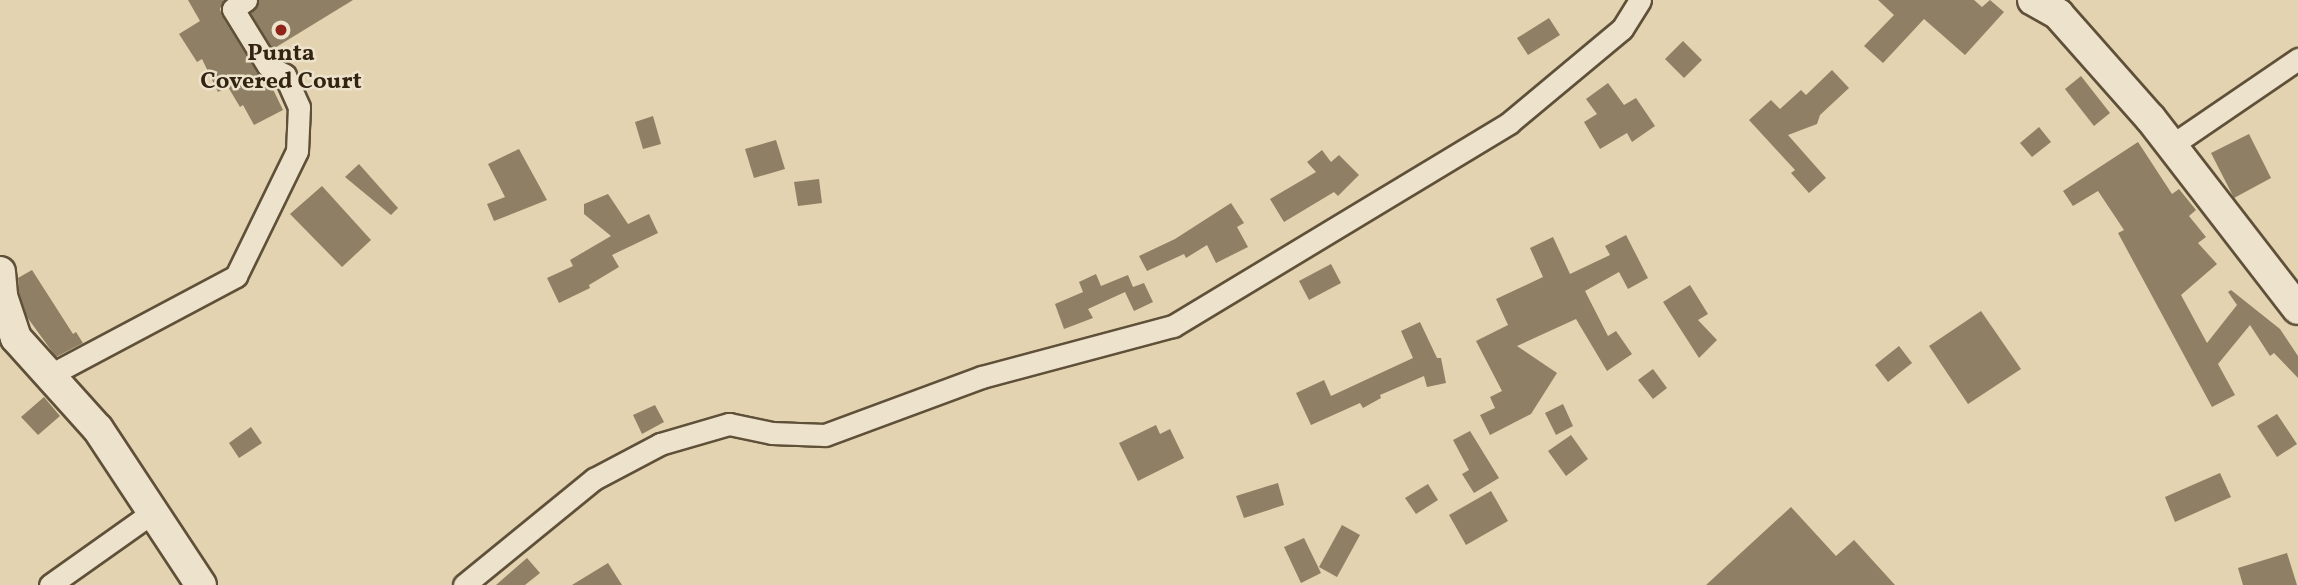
<!DOCTYPE html>
<style>
body{margin:0}
#map{position:relative;width:2298px;height:585px;overflow:hidden;background:#e3d3b0;font-family:Vollkorn,serif}
div>[style]{position:absolute}
[style*='--x']{left:calc(var(--x)*1px);top:calc(var(--y)*1px);width:calc(var(--w)*1px);rotate:calc(var(--a)*1deg)}
.building>*{inset:0;background:#8f7f64}
.roads{filter:drop-shadow(2px 0 #5f5039) drop-shadow(-2px 0 #5f5039) drop-shadow(0 2px #5f5039) drop-shadow(0 -2px #5f5039)}
.street>*{height:21px;margin:-10.5px;padding:0 10.5px;transform-origin:10.5px;border-radius:10.5px;background:#ede2cc}
.secondary>*{height:30px;margin:-15px;padding:0 15px;transform-origin:15px;border-radius:15px;background:#ede2cc}
.dots>*{width:19px;height:19px;translate:-50% -50%;box-sizing:border-box;border:4px solid #ede2cc;border-radius:50%}
span{translate:-50% -50%;white-space:nowrap;text-align:center;line-height:1.15;-webkit-text-stroke:5px #ede2cc;paint-order:stroke}
.poi-label{font-size:24px;color:#332411;font-weight:700}
</style>
<div id="map">
<div class="building">
<i style="clip-path:polygon(188px 0,224px 0,220px 9px,222px 16px,257px 73px,269px 81px,283px 110px,254px 125px,243px 105px,240px 107px,228px 87px,218px 92px,202px 59px,197px 62px,179px 34px,200px 21px)"></i>
<i style="clip-path:polygon(259px 0,353px 0,273px 49px,251px 13px)"></i>
<i style="clip-path:polygon(1878px 0,1974px 0,1982px 7px,1990px 0,2004px 12px,1965px 55px,1924px 19px,1883px 63px,1864px 46px,1894px 15px)"></i>
<i style="clip-path:polygon(1549px 18px,1560px 35px,1528px 55px,1517px 38px)"></i>
<i style="clip-path:polygon(1683px 41px,1702px 60px,1684px 78px,1665px 59px)"></i>
<i style="clip-path:polygon(1832px 70px,1849px 88px,1820px 115px,1817px 124px,1788px 135px,1826px 178px,1809px 193px,1791px 173px,1795px 170px,1749px 120px,1771px 100px,1780px 109px,1801px 90px,1806px 95px)"></i>
<i style="clip-path:polygon(2081px 76px,2110px 113px,2094px 126px,2065px 89px)"></i>
<i style="clip-path:polygon(1608px 83px,1624px 105px,1636px 98px,1655px 126px,1632px 142px,1627px 133px,1600px 149px,1584px 122px,1597px 114px,1586px 99px)"></i>
<i style="clip-path:polygon(653px 116px,661px 144px,643px 149px,635px 122px)"></i>
<i style="clip-path:polygon(2039px 127px,2051px 142px,2032px 157px,2020px 143px)"></i>
<i style="clip-path:polygon(2249px 134px,2271px 178px,2234px 198px,2211px 153px)"></i>
<i style="clip-path:polygon(776px 140px,785px 169px,754px 178px,745px 149px)"></i>
<i style="clip-path:polygon(2138px 142px,2172px 194px,2179px 189px,2196px 210px,2189px 216px,2206px 237px,2198px 243px,2217px 264px,2181px 295px,2207px 343px,2237px 305px,2228px 292px,2231px 290px,2280px 329px,2298px 356px,2298px 378px,2274px 353px,2270px 356px,2250px 325px,2218px 364px,2235px 395px,2212px 407px,2118px 233px,2124px 230px,2098px 191px,2073px 206px,2063px 191px)"></i>
<i style="clip-path:polygon(519px 149px,547px 200px,494px 221px,487px 204px,505px 197px,488px 164px)"></i>
<i style="clip-path:polygon(1322px 150px,1331px 162px,1339px 155px,1359px 175px,1338px 196px,1334px 192px,1284px 222px,1270px 199px,1316px 172px,1307px 162px)"></i>
<i style="clip-path:polygon(359px 164px,398px 208px,391px 215px,345px 177px)"></i>
<i style="clip-path:polygon(819px 179px,822px 203px,798px 206px,794px 182px)"></i>
<i style="clip-path:polygon(322px 186px,371px 240px,342px 267px,290px 214px)"></i>
<i style="clip-path:polygon(608px 194px,628px 224px,649px 214px,658px 233px,612px 255px,619px 267px,589px 285px,590px 288px,559px 303px,547px 278px,573px 266px,570px 260px,611px 236px,584px 214px,584px 204px)"></i>
<i style="clip-path:polygon(1231px 203px,1244px 223px,1237px 227px,1248px 247px,1216px 263px,1207px 245px,1186px 258px,1184px 254px,1147px 271px,1139px 256px,1175px 239px)"></i>
<i style="clip-path:polygon(1626px 235px,1648px 278px,1628px 289px,1619px 272px,1585px 291px,1608px 336px,1616px 331px,1632px 354px,1607px 371px,1576px 319px,1517px 346px,1557px 373px,1531px 414px,1490px 435px,1480px 415px,1495px 408px,1490px 397px,1502px 391px,1476px 341px,1508px 325px,1496px 299px,1543px 277px,1530px 248px,1553px 237px,1570px 274px,1610px 255px,1605px 246px)"></i>
<i style="clip-path:polygon(1331px 264px,1341px 283px,1309px 300px,1299px 281px)"></i>
<i style="clip-path:polygon(32px 270px,73px 334px,76px 332px,83px 343px,56px 357px,27px 317px,19px 292px,18px 278px)"></i>
<i style="clip-path:polygon(1096px 274px,1101px 286px,1128px 275px,1133px 287px,1144px 283px,1153px 302px,1134px 311px,1125px 292px,1088px 309px,1093px 318px,1064px 329px,1055px 304px,1083px 292px,1079px 282px)"></i>
<i style="clip-path:polygon(1690px 285px,1708px 314px,1698px 320px,1717px 340px,1699px 358px,1663px 302px)"></i>
<i style="clip-path:polygon(1981px 311px,2021px 369px,1968px 404px,1929px 346px)"></i>
<i style="clip-path:polygon(1420px 322px,1437px 358px,1441px 358px,1446px 383px,1427px 387px,1424px 376px,1380px 395px,1381px 398px,1363px 408px,1360px 403px,1311px 425px,1296px 393px,1324px 380px,1331px 396px,1413px 358px,1401px 331px)"></i>
<i style="clip-path:polygon(1899px 346px,1912px 363px,1888px 382px,1875px 365px)"></i>
<i style="clip-path:polygon(1653px 369px,1667px 388px,1653px 399px,1638px 380px)"></i>
<i style="clip-path:polygon(44px 397px,60px 416px,38px 435px,21px 417px)"></i>
<i style="clip-path:polygon(1563px 404px,1573px 426px,1556px 435px,1545px 413px)"></i>
<i style="clip-path:polygon(655px 405px,664px 422px,642px 434px,633px 415px)"></i>
<i style="clip-path:polygon(2277px 414px,2297px 444px,2277px 457px,2257px 426px)"></i>
<i style="clip-path:polygon(1156px 425px,1160px 434px,1170px 429px,1184px 458px,1138px 481px,1119px 443px)"></i>
<i style="clip-path:polygon(251px 427px,262px 443px,239px 458px,229px 443px)"></i>
<i style="clip-path:polygon(1470px 431px,1499px 478px,1474px 493px,1462px 474px,1469px 470px,1453px 440px)"></i>
<i style="clip-path:polygon(1571px 435px,1588px 459px,1566px 476px,1548px 451px)"></i>
<i style="clip-path:polygon(2220px 473px,2231px 497px,2175px 522px,2165px 497px)"></i>
<i style="clip-path:polygon(1278px 483px,1284px 505px,1244px 518px,1236px 496px)"></i>
<i style="clip-path:polygon(1428px 484px,1438px 500px,1416px 514px,1405px 498px)"></i>
<i style="clip-path:polygon(1491px 491px,1508px 521px,1466px 545px,1449px 515px)"></i>
<i style="clip-path:polygon(1791px 507px,1836px 556px,1854px 540px,1895px 585px,1706px 585px)"></i>
<i style="clip-path:polygon(1342px 525px,1360px 535px,1337px 577px,1319px 567px)"></i>
<i style="clip-path:polygon(1304px 538px,1321px 573px,1301px 583px,1284px 547px)"></i>
<i style="clip-path:polygon(2287px 553px,2297px 585px,2243px 585px,2238px 568px)"></i>
<i style="clip-path:polygon(527px 558px,540px 573px,525px 585px,496px 585px)"></i>
<i style="clip-path:polygon(608px 563px,622px 585px,572px 585px)"></i>
</div>
<div class="roads">
<div class="street">
<i style="--x:2172;--y:145;--w:153;--a:-34.3"></i>
<i style="--x:50;--y:375;--w:211;--a:-28"></i>
<i style="--x:236;--y:276;--w:139;--a:-64"></i>
<i style="--x:297;--y:151;--w:44;--a:-87.4"></i>
<i style="--x:299;--y:107;--w:35;--a:-114"></i>
<i style="--x:285;--y:75;--w:19;--a:-152"></i>
<i style="--x:268;--y:66;--w:67;--a:-121.6"></i>
<i style="--x:233;--y:9;--w:16;--a:-35"></i>
<i style="--x:50;--y:585;--w:126;--a:-35.3"></i>
<i style="--x:464;--y:585;--w:168;--a:-39.2"></i>
<i style="--x:594;--y:479;--w:75;--a:-27.9"></i>
<i style="--x:660;--y:444;--w:72;--a:-16.2"></i>
<i style="--x:729;--y:424;--w:44;--a:11.8"></i>
<i style="--x:772;--y:433;--w:53;--a:2.2"></i>
<i style="--x:825;--y:435;--w:167;--a:-20.3"></i>
<i style="--x:982;--y:377;--w:198;--a:-15"></i>
<i style="--x:1173;--y:326;--w:393;--a:-31.1"></i>
<i style="--x:1509;--y:123;--w:147;--a:-39.8"></i>
<i style="--x:1622;--y:29;--w:34;--a:-58"></i>
</div>
<div class="secondary">
<i style="--x:2033;--y:0;--w:29;--a:29"></i>
<i style="--x:2058;--y:14;--w:140;--a:48.5"></i>
<i style="--x:2151;--y:119;--w:240;--a:52.3"></i>
<i style="--x:0;--y:272;--w:24;--a:85"></i>
<i style="--x:2;--y:296;--w:44;--a:71.6"></i>
<i style="--x:16;--y:338;--w:122;--a:48"></i>
<i style="--x:98;--y:429;--w:187;--a:56.6"></i>
</div>
</div>
<div class="dots">
<i style="left:281px;top:30px;background:#8f2418"></i>
</div>
<div class="poi-label">
<span style="left:281px;top:69px">Punta<br>Covered Court</span>
</div>
</div>
